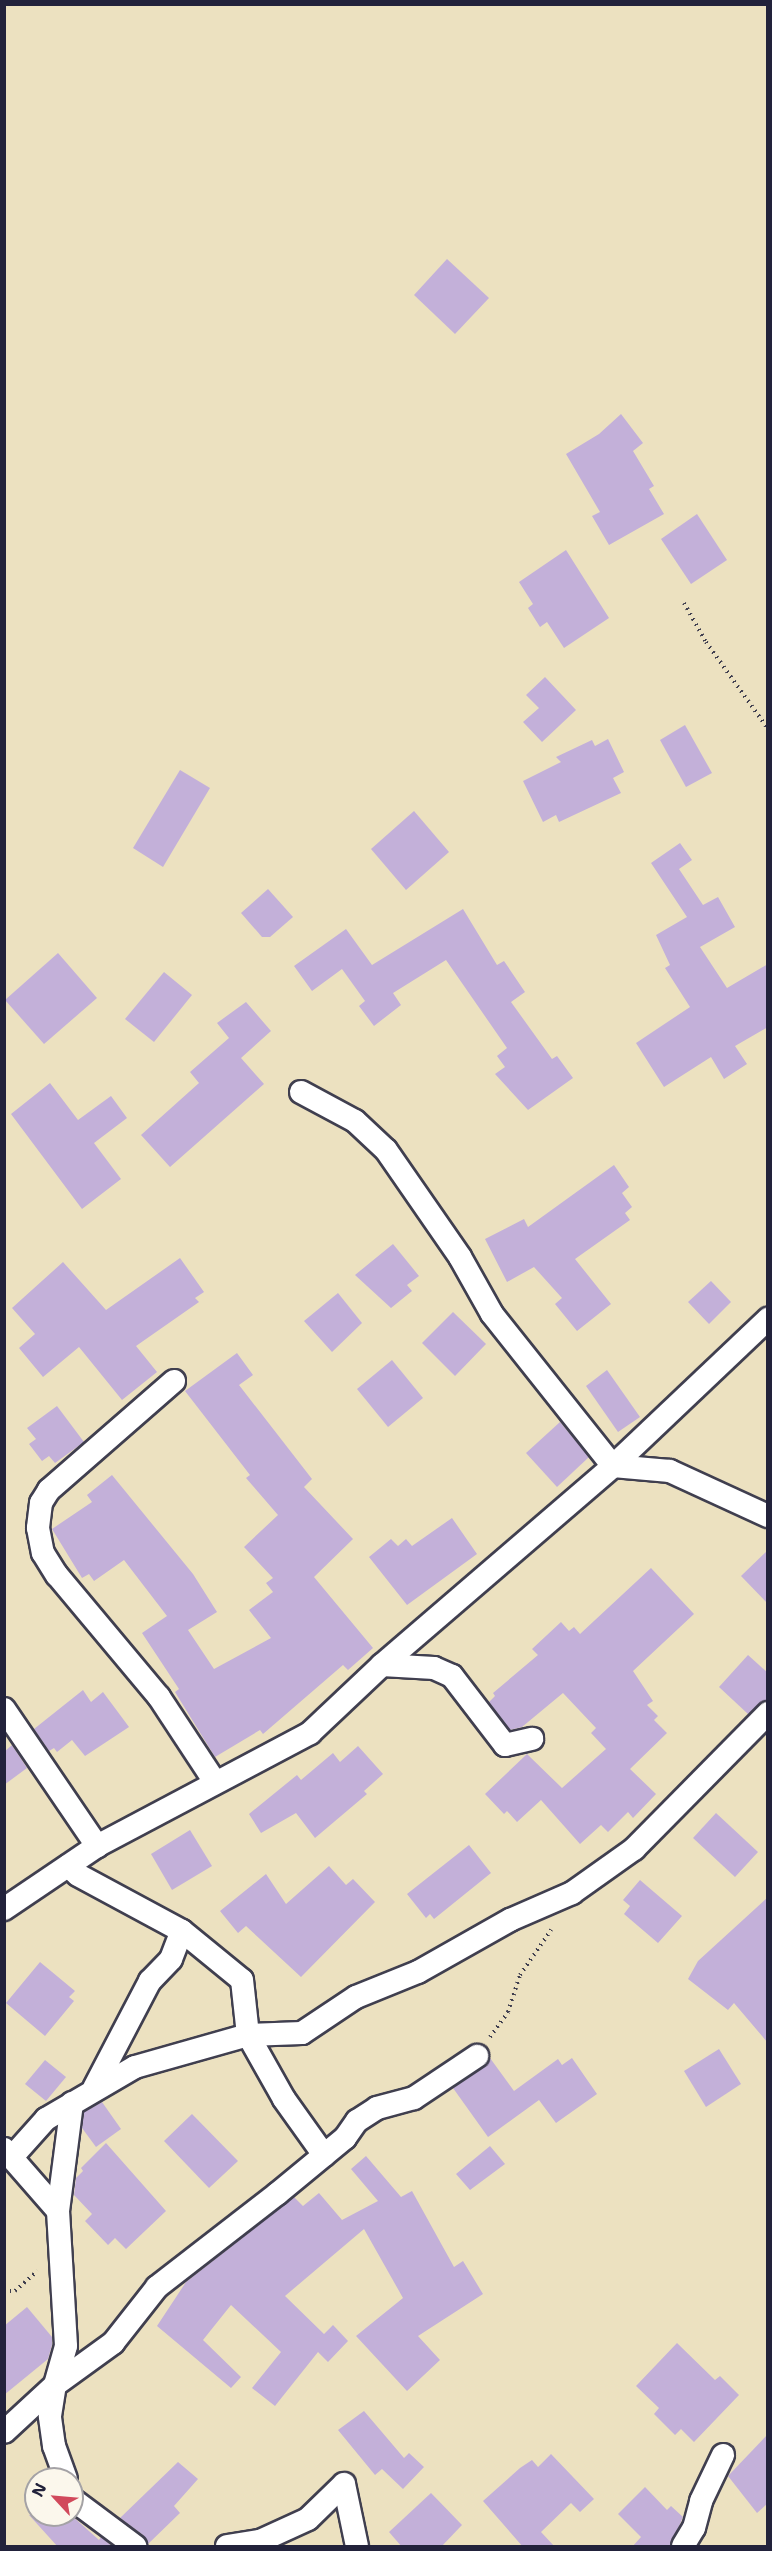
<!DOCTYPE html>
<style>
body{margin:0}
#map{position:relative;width:772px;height:2551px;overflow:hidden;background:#ece1c0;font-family:"Shantell Sans",sans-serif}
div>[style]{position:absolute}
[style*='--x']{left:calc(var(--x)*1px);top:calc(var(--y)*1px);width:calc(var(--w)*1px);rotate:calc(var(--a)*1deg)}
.building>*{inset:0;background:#c3b0d9}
.path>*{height:4px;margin-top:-2px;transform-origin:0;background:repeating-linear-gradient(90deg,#403f4f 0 1.5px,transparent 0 6px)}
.roads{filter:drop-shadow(2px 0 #403f4f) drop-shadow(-2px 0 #403f4f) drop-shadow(0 2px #403f4f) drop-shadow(0 -2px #403f4f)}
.minor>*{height:22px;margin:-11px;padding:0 11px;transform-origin:11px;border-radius:11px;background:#fff}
span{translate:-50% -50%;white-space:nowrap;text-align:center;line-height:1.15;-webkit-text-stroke:5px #fbf7ec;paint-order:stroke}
.frame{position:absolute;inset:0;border:6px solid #22223b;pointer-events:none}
.north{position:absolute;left:24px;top:2467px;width:60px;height:60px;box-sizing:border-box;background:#fbf7ec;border:2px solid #a4a2a5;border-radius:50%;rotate:296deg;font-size:16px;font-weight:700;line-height:24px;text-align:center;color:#22223b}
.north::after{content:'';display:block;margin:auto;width:21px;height:27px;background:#d1495b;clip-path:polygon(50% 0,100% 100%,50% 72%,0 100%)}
</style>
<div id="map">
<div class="building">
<i style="clip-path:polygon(447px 259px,489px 298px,455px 334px,414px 295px)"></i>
<i style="clip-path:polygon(621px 414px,643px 443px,633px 451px,654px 486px,649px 489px,664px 514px,609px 545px,592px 516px,600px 512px,566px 454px,599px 434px)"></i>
<i style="clip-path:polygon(697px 514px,727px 560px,691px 584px,661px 539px)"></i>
<i style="clip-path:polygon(566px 550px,609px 618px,564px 648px,547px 622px,540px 627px,528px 608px,533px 604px,519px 582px)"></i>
<i style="clip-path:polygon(545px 677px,576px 710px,542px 742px,523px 722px,539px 708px,526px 695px)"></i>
<i style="clip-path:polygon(685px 725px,712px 773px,686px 787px,660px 740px)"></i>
<i style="clip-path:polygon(608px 739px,624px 772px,613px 778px,621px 793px,559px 822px,556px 815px,543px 822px,523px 781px,561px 762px,556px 757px,592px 740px,595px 746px)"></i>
<i style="clip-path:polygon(180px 770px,210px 788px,163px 867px,133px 848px)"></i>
<i style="clip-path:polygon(414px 811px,449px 852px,406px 890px,371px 849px)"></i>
<i style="clip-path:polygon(680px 843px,692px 860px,679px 869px,703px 905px,718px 897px,735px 927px,700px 947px,727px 988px,768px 964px,768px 1027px,735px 1046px,747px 1064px,724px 1079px,711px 1057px,664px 1087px,636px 1043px,690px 1007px,665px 968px,670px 965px,656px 935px,687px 917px,651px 863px)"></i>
<i style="clip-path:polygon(268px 889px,293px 917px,270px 937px,262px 937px,241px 913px)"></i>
<i style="clip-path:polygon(463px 909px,497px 965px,504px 961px,525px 992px,511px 1002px,552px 1059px,557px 1056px,573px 1078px,528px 1110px,495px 1074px,505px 1067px,497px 1056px,507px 1048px,446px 960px,393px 993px,401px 1005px,374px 1026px,359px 1006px,365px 1001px,342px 969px,312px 991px,294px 966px,346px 929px,372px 965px)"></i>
<i style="clip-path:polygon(58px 953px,97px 998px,44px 1044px,5px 1000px)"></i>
<i style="clip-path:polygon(164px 972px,192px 995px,154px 1042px,125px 1019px)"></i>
<i style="clip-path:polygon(246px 1002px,271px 1031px,241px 1058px,264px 1084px,170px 1167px,141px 1135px,199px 1083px,190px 1072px,229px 1038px,217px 1023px)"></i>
<i style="clip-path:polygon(50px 1083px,78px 1120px,111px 1096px,127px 1118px,94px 1143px,121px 1179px,82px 1209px,11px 1114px)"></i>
<i style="clip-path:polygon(614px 1165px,629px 1187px,622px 1193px,632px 1207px,625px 1213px,630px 1220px,575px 1259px,611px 1304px,577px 1331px,555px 1304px,562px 1298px,534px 1267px,507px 1282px,485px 1239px,524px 1219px,528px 1227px)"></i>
<i style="clip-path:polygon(393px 1244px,419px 1276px,407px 1285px,412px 1291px,391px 1308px,355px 1275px)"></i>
<i style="clip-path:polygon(180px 1258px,204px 1292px,195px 1298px,199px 1302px,136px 1346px,157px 1372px,122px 1400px,79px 1347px,43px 1377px,19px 1348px,35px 1334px,12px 1308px,63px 1262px,106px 1310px)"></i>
<i style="clip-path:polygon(711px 1281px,731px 1302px,709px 1324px,688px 1302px)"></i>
<i style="clip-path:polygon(338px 1293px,362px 1323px,332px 1352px,304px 1321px)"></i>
<i style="clip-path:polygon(453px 1312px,486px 1344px,455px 1376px,422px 1343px)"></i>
<i style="clip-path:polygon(237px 1353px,253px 1375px,239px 1385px,312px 1479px,304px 1487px,353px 1539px,314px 1577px,373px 1648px,348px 1670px,343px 1665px,263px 1734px,260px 1730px,215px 1757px,175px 1692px,179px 1689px,142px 1633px,167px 1616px,124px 1560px,94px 1581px,89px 1574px,82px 1578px,52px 1529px,92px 1502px,87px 1495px,112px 1475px,193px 1574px,217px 1612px,188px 1630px,214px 1669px,271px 1638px,249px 1610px,273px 1592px,266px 1583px,273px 1578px,244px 1547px,278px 1515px,246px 1478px,250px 1475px,185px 1391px)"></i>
<i style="clip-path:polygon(392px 1360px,423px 1398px,388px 1427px,357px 1389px)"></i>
<i style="clip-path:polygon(607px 1370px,640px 1417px,618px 1432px,586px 1386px)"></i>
<i style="clip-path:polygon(57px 1406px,84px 1442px,55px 1463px,49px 1456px,42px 1461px,29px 1444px,36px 1439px,27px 1428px)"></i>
<i style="clip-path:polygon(560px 1422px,589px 1457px,557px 1487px,526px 1453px)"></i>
<i style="clip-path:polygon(452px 1518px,477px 1554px,407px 1605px,369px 1557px,391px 1539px,398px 1546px,406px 1539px,412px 1546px)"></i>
<i style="clip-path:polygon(768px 1550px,768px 1604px,741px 1576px)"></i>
<i style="clip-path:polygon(651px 1568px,694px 1614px,633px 1671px,653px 1701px,647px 1705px,658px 1716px,654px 1720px,667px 1733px,630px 1769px,656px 1794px,633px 1818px,628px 1812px,608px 1832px,601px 1825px,580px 1844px,541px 1800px,517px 1822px,507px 1811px,504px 1814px,485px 1794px,527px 1754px,562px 1788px,606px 1749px,591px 1733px,596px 1728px,563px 1693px,522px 1727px,510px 1730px,489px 1702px,495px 1696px,493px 1693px,538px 1655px,532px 1649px,561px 1622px,569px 1631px,574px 1627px,580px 1634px)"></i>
<i style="clip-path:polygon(748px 1655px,768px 1673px,768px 1700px,748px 1714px,719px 1687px)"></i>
<i style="clip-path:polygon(83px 1690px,91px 1702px,103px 1692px,129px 1727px,85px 1756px,72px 1740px,57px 1752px,54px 1748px,49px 1751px,34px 1729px)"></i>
<i style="clip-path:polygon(12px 1745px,27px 1768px,4px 1785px,4px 1752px)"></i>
<i style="clip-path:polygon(358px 1746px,383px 1774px,364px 1791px,367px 1794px,315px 1838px,296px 1813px,261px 1833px,249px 1814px,297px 1775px,301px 1780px,333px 1753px,340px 1762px)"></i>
<i style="clip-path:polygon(716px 1813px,758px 1852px,735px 1877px,693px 1838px)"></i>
<i style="clip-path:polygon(190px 1830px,212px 1866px,172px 1890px,151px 1854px)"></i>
<i style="clip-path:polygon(469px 1845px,491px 1873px,434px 1919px,430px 1914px,426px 1918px,407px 1894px)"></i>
<i style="clip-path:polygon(329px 1866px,346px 1885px,353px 1879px,375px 1902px,301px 1977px,246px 1926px,238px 1933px,220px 1911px,266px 1874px,286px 1904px)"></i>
<i style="clip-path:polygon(640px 1880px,682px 1916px,658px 1943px,624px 1914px,630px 1906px,623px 1900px)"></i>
<i style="clip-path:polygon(768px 1897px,768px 2043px,734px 2003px,728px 2010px,688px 1979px,698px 1961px)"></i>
<i style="clip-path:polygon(40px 1962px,75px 1991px,69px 1997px,74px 2001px,45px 2036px,6px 2003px)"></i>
<i style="clip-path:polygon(719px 2049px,741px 2084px,706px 2107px,684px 2071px)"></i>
<i style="clip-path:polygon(490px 2058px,514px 2091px,558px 2059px,562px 2065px,572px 2058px,597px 2094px,556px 2123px,539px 2100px,488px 2137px,453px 2088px,484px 2067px)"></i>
<i style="clip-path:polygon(45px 2060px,66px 2077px,46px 2101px,25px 2084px)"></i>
<i style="clip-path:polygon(102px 2102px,121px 2129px,96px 2147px,82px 2128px,84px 2112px)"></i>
<i style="clip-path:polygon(192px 2114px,238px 2161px,209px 2188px,164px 2141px)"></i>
<i style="clip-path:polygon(106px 2143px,166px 2211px,126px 2249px,115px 2238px,108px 2245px,85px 2221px,92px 2214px,74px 2195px,76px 2178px,83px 2171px,81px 2168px)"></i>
<i style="clip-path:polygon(490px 2146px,505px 2164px,470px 2190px,456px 2174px)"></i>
<i style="clip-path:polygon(366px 2156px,401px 2197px,412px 2191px,454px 2267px,463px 2261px,483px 2294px,418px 2336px,440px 2360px,407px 2391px,356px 2336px,403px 2298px,364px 2229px,285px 2296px,324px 2334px,333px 2325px,348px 2341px,328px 2362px,318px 2352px,275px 2406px,252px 2388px,281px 2352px,231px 2305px,203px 2340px,241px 2377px,231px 2388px,157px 2326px,186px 2282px,294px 2197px,303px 2206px,319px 2193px,342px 2220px,378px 2201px,351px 2169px)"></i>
<i style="clip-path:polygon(27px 2307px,52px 2337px,52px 2345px,48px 2359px,4px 2395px,4px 2326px)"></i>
<i style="clip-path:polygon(677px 2343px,715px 2380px,720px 2376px,739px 2395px,694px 2442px,681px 2429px,675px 2435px,654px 2414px,659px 2408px,636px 2386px)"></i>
<i style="clip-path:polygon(364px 2411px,404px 2458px,409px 2453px,424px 2467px,403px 2489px,382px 2469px,375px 2475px,338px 2430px)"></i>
<i style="clip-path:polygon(768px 2434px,768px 2503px,757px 2513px,728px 2476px)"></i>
<i style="clip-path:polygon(551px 2454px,594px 2499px,580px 2512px,571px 2503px,541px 2532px,555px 2547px,523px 2547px,483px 2501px,520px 2468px,532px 2460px,538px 2467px)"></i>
<i style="clip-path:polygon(178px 2462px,198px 2479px,174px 2506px,180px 2513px,148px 2544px,143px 2535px,120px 2518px)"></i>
<i style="clip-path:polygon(645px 2487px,667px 2510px,671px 2506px,683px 2517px,670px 2547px,632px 2547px,641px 2537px,618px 2514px)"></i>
<i style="clip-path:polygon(431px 2493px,462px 2525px,441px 2547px,402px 2547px,389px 2532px)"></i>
<i style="clip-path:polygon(29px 2515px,71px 2515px,99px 2540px,101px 2537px,113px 2547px,58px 2547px)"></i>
</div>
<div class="path">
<i style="--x:684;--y:603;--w:45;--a:60.6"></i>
<i style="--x:706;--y:642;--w:107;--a:54.5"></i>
<i style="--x:490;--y:2037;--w:31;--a:-54"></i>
<i style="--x:508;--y:2012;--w:39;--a:-72"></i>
<i style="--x:520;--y:1975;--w:55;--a:-55.4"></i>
<i style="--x:4;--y:2291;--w:11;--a:0"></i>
<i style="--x:15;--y:2291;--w:30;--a:-42"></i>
</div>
<div class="roads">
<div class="minor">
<i style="--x:301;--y:1092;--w:61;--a:28.2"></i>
<i style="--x:355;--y:1121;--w:42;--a:43.1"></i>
<i style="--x:386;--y:1150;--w:130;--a:55.3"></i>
<i style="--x:460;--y:1257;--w:65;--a:60.7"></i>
<i style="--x:492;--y:1314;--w:194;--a:51.5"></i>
<i style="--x:613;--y:1466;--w:57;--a:5"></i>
<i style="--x:670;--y:1471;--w:108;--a:24.7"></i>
<i style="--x:174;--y:1381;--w:166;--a:138.9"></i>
<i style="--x:49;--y:1490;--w:15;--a:122"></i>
<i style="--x:41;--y:1503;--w:25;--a:97"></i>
<i style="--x:38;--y:1528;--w:25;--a:79"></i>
<i style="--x:43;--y:1553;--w:26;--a:58"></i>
<i style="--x:57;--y:1575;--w:159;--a:50.1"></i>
<i style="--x:159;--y:1697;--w:102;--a:56.6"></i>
<i style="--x:382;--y:1665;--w:52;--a:3.3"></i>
<i style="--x:434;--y:1668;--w:20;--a:24"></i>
<i style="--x:452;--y:1676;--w:87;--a:52.5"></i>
<i style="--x:505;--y:1745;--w:28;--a:-13"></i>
<i style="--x:4;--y:1709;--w:166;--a:55.8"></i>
<i style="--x:68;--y:1866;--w:13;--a:42"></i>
<i style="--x:78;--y:1875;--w:118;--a:28.3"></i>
<i style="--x:182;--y:1931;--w:77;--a:39.2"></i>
<i style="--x:242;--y:1980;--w:55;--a:83.8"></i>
<i style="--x:248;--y:2035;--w:73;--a:60.6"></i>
<i style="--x:284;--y:2099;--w:69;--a:54.5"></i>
<i style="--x:4;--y:1909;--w:112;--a:-34.1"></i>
<i style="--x:97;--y:1846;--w:241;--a:-27.9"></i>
<i style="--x:310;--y:1733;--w:99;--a:-43.4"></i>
<i style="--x:382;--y:1665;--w:305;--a:-40.7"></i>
<i style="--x:613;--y:1466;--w:214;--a:-43.5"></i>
<i style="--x:94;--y:2088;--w:121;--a:-62.4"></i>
<i style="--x:150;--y:1981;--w:30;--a:-46"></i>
<i style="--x:171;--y:1959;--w:30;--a:-69"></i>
<i style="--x:4;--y:2149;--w:82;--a:48.9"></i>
<i style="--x:58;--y:2211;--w:135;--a:86.6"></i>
<i style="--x:66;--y:2346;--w:41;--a:105.8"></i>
<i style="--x:55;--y:2385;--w:69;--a:137.3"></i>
<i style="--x:12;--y:2157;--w:51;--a:-48.2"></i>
<i style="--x:46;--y:2119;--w:103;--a:-30.3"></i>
<i style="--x:135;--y:2067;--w:117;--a:-15.8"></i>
<i style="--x:248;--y:2035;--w:54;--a:-2.1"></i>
<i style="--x:302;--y:2033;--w:65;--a:-33.7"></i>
<i style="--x:356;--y:1997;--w:67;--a:-22"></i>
<i style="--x:418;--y:1972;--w:106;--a:-29.5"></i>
<i style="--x:510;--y:1920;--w:68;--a:-23.5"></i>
<i style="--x:572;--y:1893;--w:76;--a:-35.4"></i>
<i style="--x:634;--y:1849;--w:191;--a:-45.4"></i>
<i style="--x:58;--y:2211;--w:109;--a:-82.6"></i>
<i style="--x:66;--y:2479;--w:35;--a:-110"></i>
<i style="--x:54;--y:2446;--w:30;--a:-98"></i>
<i style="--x:50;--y:2416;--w:31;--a:-81"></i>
<i style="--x:55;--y:2385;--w:72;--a:-35.9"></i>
<i style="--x:113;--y:2343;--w:71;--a:-51.8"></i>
<i style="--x:157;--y:2287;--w:152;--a:-37.8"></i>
<i style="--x:277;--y:2194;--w:88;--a:-39.5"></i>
<i style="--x:345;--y:2138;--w:21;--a:-55"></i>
<i style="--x:357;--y:2121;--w:24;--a:-33"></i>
<i style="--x:377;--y:2108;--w:38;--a:-15"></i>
<i style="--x:414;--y:2098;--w:76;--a:-33.7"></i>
<i style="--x:344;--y:2484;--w:63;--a:78.2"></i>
<i style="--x:72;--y:2499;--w:79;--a:36.7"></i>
<i style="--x:227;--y:2546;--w:33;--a:-9"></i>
<i style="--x:260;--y:2541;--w:53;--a:-24.6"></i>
<i style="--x:308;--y:2519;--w:50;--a:-44.2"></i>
<i style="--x:683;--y:2546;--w:21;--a:-59"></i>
<i style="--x:694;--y:2528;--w:28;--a:-75"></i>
<i style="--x:701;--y:2501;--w:51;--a:-64.4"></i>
</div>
</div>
<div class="frame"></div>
<div class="north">N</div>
</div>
